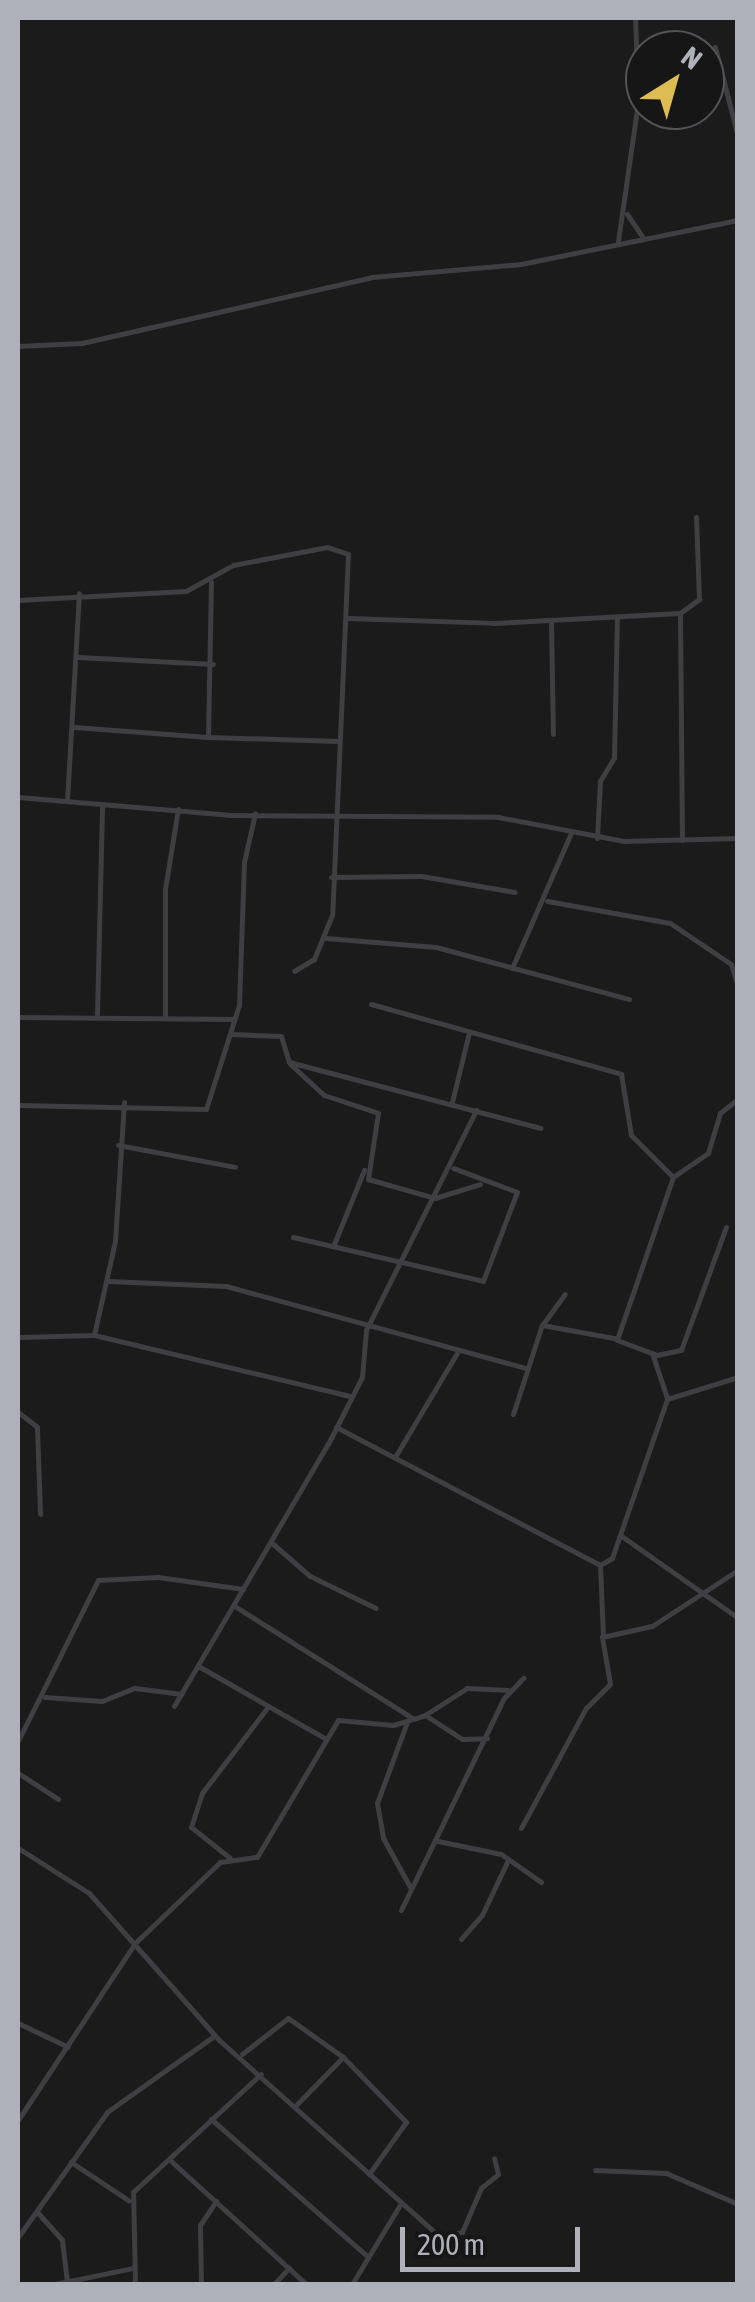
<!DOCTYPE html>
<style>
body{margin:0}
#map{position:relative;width:755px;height:2302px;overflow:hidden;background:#1b1b1c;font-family:"Asap Condensed",sans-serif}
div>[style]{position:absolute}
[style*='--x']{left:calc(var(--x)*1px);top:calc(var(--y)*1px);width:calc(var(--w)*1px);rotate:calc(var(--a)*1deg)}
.minor>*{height:5px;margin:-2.5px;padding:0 2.5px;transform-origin:2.5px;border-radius:2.5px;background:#3e3e43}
span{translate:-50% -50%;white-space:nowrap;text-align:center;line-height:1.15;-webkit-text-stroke:10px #161617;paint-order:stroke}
.frame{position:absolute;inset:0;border:20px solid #afb1ba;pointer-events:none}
.north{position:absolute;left:625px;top:30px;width:100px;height:100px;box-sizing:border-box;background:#161617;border:2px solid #535458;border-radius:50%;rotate:37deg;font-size:28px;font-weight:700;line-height:40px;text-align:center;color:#afb1ba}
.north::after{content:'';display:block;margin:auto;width:35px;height:45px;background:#dcbc53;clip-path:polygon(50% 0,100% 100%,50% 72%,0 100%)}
.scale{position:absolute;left:400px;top:2227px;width:180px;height:45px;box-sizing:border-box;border:5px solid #afb1ba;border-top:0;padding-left:12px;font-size:30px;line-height:35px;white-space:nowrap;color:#afb1ba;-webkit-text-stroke:8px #161617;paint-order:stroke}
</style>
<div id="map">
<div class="minor">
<i style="--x:715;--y:47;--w:93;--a:75.7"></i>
<i style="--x:627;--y:214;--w:27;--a:56"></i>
<i style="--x:618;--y:241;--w:140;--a:-81.8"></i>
<i style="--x:638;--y:102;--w:84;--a:-92"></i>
<i style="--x:18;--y:346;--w:64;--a:-2.7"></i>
<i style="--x:82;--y:343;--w:297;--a:-12.8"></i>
<i style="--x:372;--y:277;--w:150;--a:-5"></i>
<i style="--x:521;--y:264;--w:221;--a:-11.5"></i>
<i style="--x:18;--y:600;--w:168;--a:-3.1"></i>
<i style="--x:186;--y:591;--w:54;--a:-29"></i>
<i style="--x:233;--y:565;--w:96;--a:-10.8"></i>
<i style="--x:327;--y:547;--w:22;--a:18"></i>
<i style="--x:348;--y:554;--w:361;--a:92.5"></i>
<i style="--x:332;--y:915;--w:48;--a:112.2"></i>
<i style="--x:314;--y:959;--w:23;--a:149"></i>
<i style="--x:680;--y:613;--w:227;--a:89.5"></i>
<i style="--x:347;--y:618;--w:147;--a:1.9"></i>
<i style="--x:494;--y:623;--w:186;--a:-3.1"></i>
<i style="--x:680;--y:613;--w:24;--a:-36"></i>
<i style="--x:699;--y:599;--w:82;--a:-92.1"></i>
<i style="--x:551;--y:622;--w:112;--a:89"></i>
<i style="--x:78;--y:657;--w:135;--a:3"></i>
<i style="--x:74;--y:727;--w:134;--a:4.3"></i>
<i style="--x:208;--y:737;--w:155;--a:-88.9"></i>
<i style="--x:208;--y:737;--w:131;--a:1.7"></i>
<i style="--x:18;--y:797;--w:214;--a:4.8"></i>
<i style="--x:231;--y:815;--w:267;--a:0.4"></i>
<i style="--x:498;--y:817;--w:128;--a:10.8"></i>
<i style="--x:624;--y:841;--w:114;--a:-1.5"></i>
<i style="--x:67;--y:801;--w:208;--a:-86.7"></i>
<i style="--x:597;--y:838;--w:57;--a:-87"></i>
<i style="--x:600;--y:781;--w:27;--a:-59"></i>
<i style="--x:614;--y:758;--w:140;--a:-88.8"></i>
<i style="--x:331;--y:877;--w:90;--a:-0.6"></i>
<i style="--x:421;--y:876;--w:95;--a:9.7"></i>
<i style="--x:547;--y:901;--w:125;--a:10.1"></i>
<i style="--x:670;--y:923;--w:73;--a:33.9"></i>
<i style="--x:731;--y:964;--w:17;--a:73"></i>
<i style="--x:326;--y:938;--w:110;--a:4.7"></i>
<i style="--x:436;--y:947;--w:200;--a:15.1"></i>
<i style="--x:512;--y:968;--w:147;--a:-66.4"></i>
<i style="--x:371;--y:1004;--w:260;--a:15.6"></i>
<i style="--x:621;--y:1074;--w:62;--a:80.7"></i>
<i style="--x:631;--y:1135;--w:59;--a:45"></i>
<i style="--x:673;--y:1177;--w:172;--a:109"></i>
<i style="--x:617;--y:1340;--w:43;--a:20.6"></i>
<i style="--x:657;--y:1355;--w:25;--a:-12"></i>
<i style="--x:681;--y:1350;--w:131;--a:-69.9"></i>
<i style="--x:97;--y:1014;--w:210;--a:-88.6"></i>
<i style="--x:18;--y:1017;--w:215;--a:0.5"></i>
<i style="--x:165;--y:1017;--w:128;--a:-90"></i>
<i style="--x:165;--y:889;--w:81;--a:-80.8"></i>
<i style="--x:231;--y:1034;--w:50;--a:2.3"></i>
<i style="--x:281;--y:1036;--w:27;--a:73"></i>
<i style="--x:289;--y:1062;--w:260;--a:14.7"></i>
<i style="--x:290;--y:1064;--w:46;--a:42.4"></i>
<i style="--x:324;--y:1095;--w:57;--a:18.4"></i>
<i style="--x:378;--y:1113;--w:67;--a:98.6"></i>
<i style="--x:368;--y:1179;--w:70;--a:15.8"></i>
<i style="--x:435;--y:1198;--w:47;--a:-17.3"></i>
<i style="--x:452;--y:1102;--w:72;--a:-76.3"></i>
<i style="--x:18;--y:1105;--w:188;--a:1.2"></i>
<i style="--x:206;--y:1109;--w:109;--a:-72.4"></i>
<i style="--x:239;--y:1005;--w:143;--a:-88"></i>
<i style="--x:244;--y:862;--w:50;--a:-77.3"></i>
<i style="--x:118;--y:1145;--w:119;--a:10.6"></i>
<i style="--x:673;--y:1177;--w:42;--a:-34.4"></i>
<i style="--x:708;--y:1153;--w:42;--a:-73.3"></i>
<i style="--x:720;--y:1113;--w:23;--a:-38"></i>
<i style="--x:293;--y:1237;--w:195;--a:13"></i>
<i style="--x:483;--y:1281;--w:95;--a:-69.1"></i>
<i style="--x:517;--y:1192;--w:68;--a:-159.4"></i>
<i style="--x:334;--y:1244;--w:80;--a:-67.9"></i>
<i style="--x:108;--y:1281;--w:118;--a:2.4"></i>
<i style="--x:226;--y:1286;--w:310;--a:15.3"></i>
<i style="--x:543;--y:1324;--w:37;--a:-54"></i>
<i style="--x:94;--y:1335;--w:96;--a:-77.4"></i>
<i style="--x:115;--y:1241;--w:139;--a:-86.3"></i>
<i style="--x:18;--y:1337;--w:76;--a:-1.5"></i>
<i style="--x:94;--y:1335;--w:263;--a:13.4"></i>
<i style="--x:652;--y:1353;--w:47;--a:71.6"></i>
<i style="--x:18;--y:1412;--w:24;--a:38"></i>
<i style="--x:37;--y:1427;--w:87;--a:88"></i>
<i style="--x:513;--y:1414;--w:94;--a:-72"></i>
<i style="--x:542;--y:1325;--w:73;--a:10.2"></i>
<i style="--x:336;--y:1427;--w:298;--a:27.6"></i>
<i style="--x:600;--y:1565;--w:14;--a:-30"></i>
<i style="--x:612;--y:1558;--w:168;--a:-70.9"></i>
<i style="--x:667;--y:1399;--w:74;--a:-17.2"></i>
<i style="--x:395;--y:1457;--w:121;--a:-59.2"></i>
<i style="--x:620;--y:1535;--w:144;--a:35.1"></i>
<i style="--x:273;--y:1544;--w:49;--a:40.9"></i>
<i style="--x:310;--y:1576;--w:73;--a:25.9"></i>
<i style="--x:600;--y:1565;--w:71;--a:87.6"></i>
<i style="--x:236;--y:1607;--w:210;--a:32.2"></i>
<i style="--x:200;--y:1667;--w:145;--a:29.7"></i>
<i style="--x:45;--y:1697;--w:57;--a:4"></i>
<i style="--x:102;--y:1701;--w:35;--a:-22"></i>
<i style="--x:135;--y:1688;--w:47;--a:7.3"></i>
<i style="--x:174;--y:1706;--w:304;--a:-59.6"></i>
<i style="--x:328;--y:1444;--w:75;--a:-63.1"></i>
<i style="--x:362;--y:1377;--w:47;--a:-85.1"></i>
<i style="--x:366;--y:1330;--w:246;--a:-63.4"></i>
<i style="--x:425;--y:1715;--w:50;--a:-32.7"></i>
<i style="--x:467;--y:1688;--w:41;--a:2.8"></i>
<i style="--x:407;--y:1722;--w:86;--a:110.3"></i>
<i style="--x:377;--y:1803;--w:36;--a:80"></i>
<i style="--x:383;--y:1838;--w:56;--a:61.1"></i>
<i style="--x:18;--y:1741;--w:180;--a:-63.6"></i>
<i style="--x:98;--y:1580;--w:60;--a:-2.9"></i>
<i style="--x:158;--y:1577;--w:86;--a:8"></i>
<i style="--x:18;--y:1773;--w:48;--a:33"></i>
<i style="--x:521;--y:1828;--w:136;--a:-61.6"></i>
<i style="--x:586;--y:1708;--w:34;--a:-45"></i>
<i style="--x:610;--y:1684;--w:48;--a:-99.7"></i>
<i style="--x:602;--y:1637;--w:51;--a:-12.4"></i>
<i style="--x:652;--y:1626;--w:103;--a:-33.1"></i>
<i style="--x:438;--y:1841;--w:64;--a:11.7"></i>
<i style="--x:501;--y:1854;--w:49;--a:35"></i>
<i style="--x:18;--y:1848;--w:84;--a:32.4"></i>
<i style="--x:89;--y:1893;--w:196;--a:48.5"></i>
<i style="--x:219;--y:2040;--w:296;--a:41.7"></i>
<i style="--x:440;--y:2237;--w:23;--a:-13"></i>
<i style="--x:462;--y:2232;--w:48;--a:-66.6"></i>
<i style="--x:481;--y:2188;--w:22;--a:-39"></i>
<i style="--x:498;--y:2174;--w:16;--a:-104"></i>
<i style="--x:230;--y:1858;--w:50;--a:-141.5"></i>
<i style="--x:191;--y:1827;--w:36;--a:-72"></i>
<i style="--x:202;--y:1793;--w:107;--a:-52.6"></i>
<i style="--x:401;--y:1910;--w:236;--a:-64.1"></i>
<i style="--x:504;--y:1698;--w:28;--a:-46"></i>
<i style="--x:461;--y:1939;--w:32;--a:-49"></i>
<i style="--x:482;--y:1915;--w:61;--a:-64.7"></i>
<i style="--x:18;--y:2023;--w:55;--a:25.6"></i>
<i style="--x:242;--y:2054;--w:58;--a:-38"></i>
<i style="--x:288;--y:2018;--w:67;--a:35.3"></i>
<i style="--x:343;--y:2057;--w:66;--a:134.4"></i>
<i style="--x:343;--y:2057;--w:91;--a:45.9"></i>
<i style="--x:406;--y:2122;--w:64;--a:125.4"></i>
<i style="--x:211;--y:2119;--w:209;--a:41.3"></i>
<i style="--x:18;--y:2120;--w:212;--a:-56.5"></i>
<i style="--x:135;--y:1943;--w:117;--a:-43.6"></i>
<i style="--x:220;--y:1862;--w:37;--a:-8"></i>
<i style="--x:257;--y:1857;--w:159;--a:-59.4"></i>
<i style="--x:338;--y:1720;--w:55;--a:5.2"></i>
<i style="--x:393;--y:1725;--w:34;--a:-17"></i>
<i style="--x:425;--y:1715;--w:44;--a:33"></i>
<i style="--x:462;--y:1739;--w:25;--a:-2"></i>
<i style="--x:71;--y:2162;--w:69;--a:33.7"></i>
<i style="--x:172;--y:2162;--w:181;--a:42.3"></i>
<i style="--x:595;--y:2170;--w:71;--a:2.4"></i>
<i style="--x:666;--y:2173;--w:78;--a:23.3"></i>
<i style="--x:38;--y:2213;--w:36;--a:48"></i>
<i style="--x:62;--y:2240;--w:42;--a:83.2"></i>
<i style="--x:18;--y:2237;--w:153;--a:-54.5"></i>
<i style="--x:107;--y:2112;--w:131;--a:-35.4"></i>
<i style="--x:55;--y:2284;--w:80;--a:-11.6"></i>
<i style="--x:135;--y:2284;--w:92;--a:-91.2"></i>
<i style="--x:133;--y:2192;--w:174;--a:-42.7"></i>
<i style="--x:201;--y:2284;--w:59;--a:-91"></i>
<i style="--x:200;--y:2225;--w:29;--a:-56"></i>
<i style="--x:274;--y:2284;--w:22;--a:-47"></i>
<i style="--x:352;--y:2284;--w:95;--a:-58.8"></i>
</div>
<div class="frame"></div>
<div class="north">N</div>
<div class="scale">200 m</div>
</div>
